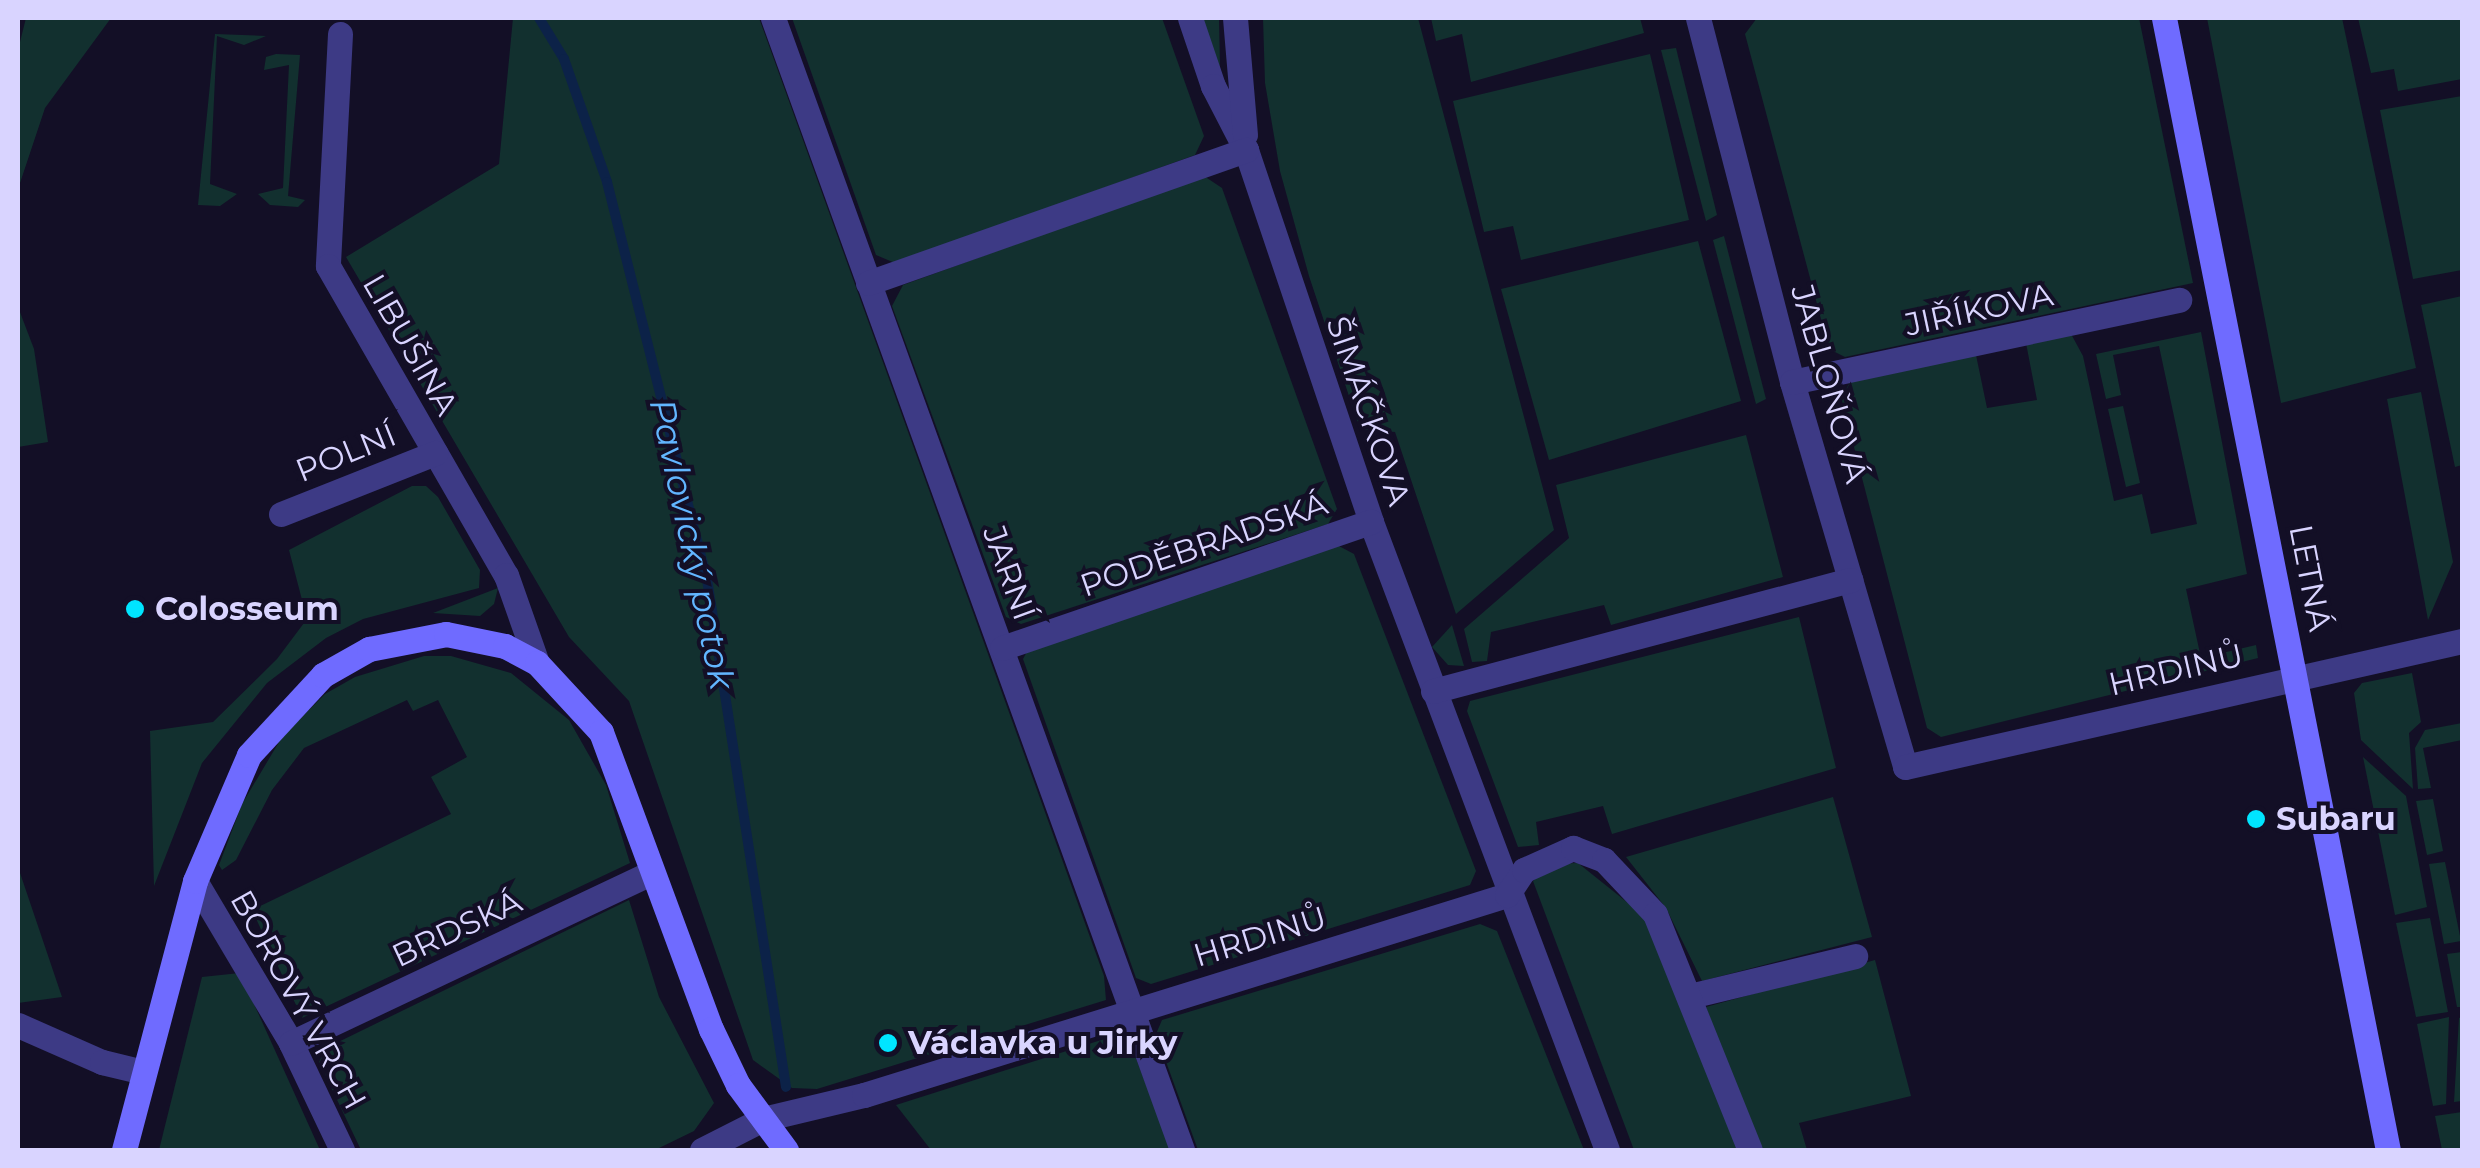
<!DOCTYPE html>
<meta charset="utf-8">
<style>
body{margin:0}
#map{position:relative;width:2480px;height:1168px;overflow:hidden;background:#130f26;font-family:Montserrat,sans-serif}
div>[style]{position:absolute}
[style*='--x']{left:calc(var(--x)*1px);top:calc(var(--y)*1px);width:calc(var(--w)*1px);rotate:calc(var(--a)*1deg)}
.green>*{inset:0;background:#12302f}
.stream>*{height:10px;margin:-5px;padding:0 5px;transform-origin:5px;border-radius:5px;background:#0c2248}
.street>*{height:25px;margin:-12.5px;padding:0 12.5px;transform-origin:12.5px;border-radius:12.5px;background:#3d3a85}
.secondary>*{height:25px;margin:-12.5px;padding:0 12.5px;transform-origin:12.5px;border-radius:12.5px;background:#6f6bff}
.dots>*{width:28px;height:28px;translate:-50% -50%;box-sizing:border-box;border:5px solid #130f26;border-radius:50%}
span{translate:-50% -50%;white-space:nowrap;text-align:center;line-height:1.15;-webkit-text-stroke:8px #130f26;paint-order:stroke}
.street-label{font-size:32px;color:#d9d4ff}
.poi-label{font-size:32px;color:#d9d4ff;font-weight:700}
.left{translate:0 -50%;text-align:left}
.water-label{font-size:35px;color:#62b6ff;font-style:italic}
.frame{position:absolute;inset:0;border:20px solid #d9d4ff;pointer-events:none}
</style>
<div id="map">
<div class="green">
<i style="clip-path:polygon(26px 18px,111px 18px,45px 108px,18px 189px,18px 50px)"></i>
<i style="clip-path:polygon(513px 18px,759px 18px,1104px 976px,1106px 1000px,817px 1089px,792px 1088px,753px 1060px,629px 701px,569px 637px,346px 257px,499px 164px)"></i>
<i style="clip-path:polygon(792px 18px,1162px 18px,1204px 136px,1195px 155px,895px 263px,876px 255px)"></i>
<i style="clip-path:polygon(1202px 18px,1219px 18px,1220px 68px)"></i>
<i style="clip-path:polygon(1263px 18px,1418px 18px,1554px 530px,1456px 614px,1395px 432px,1360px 429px,1309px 276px,1280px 171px,1265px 83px)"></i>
<i style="clip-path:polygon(1431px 18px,1640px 18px,1644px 33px,1471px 82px,1462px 34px,1436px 41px)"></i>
<i style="clip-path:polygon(1757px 18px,2139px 18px,2193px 283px,1845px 357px,1829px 349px,1745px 34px)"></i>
<i style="clip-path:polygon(2207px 18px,2342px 18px,2416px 368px,2281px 403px)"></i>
<i style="clip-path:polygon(2358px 18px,2462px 18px,2462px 79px,2398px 91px,2394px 69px,2371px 73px)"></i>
<i style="clip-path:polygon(215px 34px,266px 36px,244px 45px,217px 36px,210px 184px,237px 194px,220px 206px,198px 205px)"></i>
<i style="clip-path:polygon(1676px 48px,1717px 215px,1706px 221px,1661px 50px)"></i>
<i style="clip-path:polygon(276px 54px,300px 55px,288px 196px,305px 200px,298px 207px,270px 205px,258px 194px,283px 188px,289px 65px,264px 70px,266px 57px)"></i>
<i style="clip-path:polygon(1650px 54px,1689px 220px,1521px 260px,1513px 226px,1484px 232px,1453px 101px)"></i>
<i style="clip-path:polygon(2462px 96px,2462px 270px,2413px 279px,2380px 110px)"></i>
<i style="clip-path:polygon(1204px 176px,1222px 188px,1337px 509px,1328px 524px,1021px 624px,1006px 617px,892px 306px,903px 285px)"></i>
<i style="clip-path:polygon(1724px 236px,1766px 399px,1756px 404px,1713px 240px)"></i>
<i style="clip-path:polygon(1698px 241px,1741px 401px,1549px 460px,1501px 289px)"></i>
<i style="clip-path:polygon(2462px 296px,2462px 465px,2455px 467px,2421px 305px)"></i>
<i style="clip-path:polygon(18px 307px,34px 349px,48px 442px,18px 447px)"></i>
<i style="clip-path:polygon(2070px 332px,2083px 356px,2114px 501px,2142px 494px,2151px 534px,2197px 524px,2159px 346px,2113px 355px,2121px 395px,2106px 399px,2096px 354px,2201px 332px,2247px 574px,2186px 589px,2201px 658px,2256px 645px,2258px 658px,1941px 737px,1927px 728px,1841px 397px,1851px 381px,1976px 355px,1987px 408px,2037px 400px,2026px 343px)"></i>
<i style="clip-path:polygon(2421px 392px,2453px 562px,2428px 620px,2387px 399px)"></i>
<i style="clip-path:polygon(2123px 406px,2140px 483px,2126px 487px,2108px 409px)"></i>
<i style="clip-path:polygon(1746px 435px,1783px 577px,1611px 625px,1604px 605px,1491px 632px,1487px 661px,1472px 662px,1464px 629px,1569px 538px,1556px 485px)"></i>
<i style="clip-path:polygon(412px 486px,426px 486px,438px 497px,480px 570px,479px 588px,363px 619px,326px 638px,267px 683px,202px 763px,154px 886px,150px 731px,213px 722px,277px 659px,307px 619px,289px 550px)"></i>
<i style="clip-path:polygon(1337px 545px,1354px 554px,1476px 871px,1470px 885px,1151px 984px,1136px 978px,1023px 659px,1030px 646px)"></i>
<i style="clip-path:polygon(498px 588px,494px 604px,480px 616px,433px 613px)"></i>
<i style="clip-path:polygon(1799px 617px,1836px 768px,1612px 834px,1603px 806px,1536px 822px,1539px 845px,1518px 847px,1467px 711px,1470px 701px)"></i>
<i style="clip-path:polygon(1452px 625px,1464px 666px,1448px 665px,1432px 647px)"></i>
<i style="clip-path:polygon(424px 656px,451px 656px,511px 673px,569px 720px,606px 785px,630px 863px,302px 1018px,252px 910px,451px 814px,431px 777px,467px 757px,438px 700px,413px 711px,407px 700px,304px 748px,272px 790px,236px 860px,222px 870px,219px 865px,242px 804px,282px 737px,325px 694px,355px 677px)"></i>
<i style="clip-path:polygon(2412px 673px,2421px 722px,2409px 733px,2413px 789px,2361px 740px,2354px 693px,2362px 683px)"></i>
<i style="clip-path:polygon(2462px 723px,2462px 740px,2423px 748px,2431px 788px,2418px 789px,2415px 748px,2425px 730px)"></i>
<i style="clip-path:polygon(2363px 757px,2406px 796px,2427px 907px,2395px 915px)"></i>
<i style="clip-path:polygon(1833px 797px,1872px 937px,1702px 981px,1666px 908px,1626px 857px)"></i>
<i style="clip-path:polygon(2433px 799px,2443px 851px,2427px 855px,2416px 801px)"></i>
<i style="clip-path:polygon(2445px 862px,2461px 941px,2444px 944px,2429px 864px)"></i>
<i style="clip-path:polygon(1578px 863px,1643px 915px,1738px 1150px,1634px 1150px,1533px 881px,1553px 864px)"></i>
<i style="clip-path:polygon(18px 867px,62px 997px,18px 1003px)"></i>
<i style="clip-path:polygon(629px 900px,659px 997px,714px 1103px,694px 1131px,655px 1150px,361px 1150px,319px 1062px,326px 1048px)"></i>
<i style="clip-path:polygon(2430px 918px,2448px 1012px,2416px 1017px,2396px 923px)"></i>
<i style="clip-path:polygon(1480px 924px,1497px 931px,1584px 1150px,1198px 1150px,1156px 1034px,1162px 1020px)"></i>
<i style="clip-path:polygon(2462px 952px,2462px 1007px,2457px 1007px,2447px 954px)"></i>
<i style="clip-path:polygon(1875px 960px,1911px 1096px,1799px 1123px,1807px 1150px,1757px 1150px,1706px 1007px)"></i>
<i style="clip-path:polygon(240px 973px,320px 1150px,159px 1150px,202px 977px)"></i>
<i style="clip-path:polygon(2449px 1017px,2446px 1104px,2433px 1106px,2417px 1024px)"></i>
<i style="clip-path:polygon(2462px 1017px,2462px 1101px,2454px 1102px,2459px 1018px)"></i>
<i style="clip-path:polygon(1117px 1035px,1129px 1040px,1171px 1150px,931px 1150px,896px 1105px)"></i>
<i style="clip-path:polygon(2462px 1112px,2462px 1150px,2442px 1150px,2435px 1116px)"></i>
</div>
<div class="stream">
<i style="--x:539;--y:18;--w:48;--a:58.6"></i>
<i style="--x:564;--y:59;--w:130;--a:70.7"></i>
<i style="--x:607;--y:182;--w:409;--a:75.9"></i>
<i style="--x:707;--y:579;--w:514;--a:81.16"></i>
</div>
<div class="street">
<i style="--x:773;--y:18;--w:1204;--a:70.13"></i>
<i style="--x:1190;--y:18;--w:72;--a:71.3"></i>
<i style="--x:1213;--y:86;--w:72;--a:62.7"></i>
<i style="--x:1246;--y:150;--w:392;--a:71.4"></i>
<i style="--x:1371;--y:522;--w:671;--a:69.4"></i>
<i style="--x:1235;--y:18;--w:117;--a:85.1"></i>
<i style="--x:1698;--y:18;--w:376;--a:75.5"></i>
<i style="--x:1792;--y:382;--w:401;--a:73.6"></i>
<i style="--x:1905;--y:767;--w:571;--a:-12.75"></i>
<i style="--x:340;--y:34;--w:232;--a:93"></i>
<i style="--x:328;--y:266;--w:357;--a:60.1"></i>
<i style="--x:506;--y:575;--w:93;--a:70.6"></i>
<i style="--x:868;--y:283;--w:401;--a:-19.4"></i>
<i style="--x:1792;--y:382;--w:396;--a:-12"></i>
<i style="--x:281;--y:514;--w:166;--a:-21.6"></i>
<i style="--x:1002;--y:648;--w:390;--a:-18.9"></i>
<i style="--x:1433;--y:691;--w:432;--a:-14.9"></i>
<i style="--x:195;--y:881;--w:188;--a:59.3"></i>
<i style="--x:291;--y:1043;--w:119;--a:64.5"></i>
<i style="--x:1690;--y:996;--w:170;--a:-13.6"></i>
<i style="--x:18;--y:1025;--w:92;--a:23.8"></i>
<i style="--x:102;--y:1062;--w:42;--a:13.7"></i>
<i style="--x:291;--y:1043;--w:398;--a:-25.3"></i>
<i style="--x:702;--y:1150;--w:68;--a:-26.9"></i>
<i style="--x:763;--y:1119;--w:104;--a:-13.4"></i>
<i style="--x:864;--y:1095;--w:673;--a:-17.28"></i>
<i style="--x:1507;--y:895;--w:30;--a:-56"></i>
<i style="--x:1524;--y:870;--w:54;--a:-24.2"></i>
<i style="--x:1573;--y:848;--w:33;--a:21"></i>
<i style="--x:1604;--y:860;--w:74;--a:46.6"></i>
<i style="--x:1655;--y:914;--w:254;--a:68.1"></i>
</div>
<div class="secondary">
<i style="--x:2164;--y:18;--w:1154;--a:78.81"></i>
<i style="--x:124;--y:1150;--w:278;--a:-75.2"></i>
<i style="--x:195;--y:881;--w:137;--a:-66.8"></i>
<i style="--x:249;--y:755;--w:109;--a:-47.2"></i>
<i style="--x:323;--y:675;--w:53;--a:-29.5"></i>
<i style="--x:369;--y:649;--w:78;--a:-11"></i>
<i style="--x:446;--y:634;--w:60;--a:11.5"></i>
<i style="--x:505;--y:646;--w:36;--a:28"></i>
<i style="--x:537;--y:663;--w:94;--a:47.2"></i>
<i style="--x:601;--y:732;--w:317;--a:69.7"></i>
<i style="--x:711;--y:1029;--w:62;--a:64.3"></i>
<i style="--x:738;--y:1085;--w:81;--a:53.6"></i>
</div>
<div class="dots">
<i style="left:135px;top:609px;background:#00e5ff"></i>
<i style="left:2256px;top:819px;background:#00e5ff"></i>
<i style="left:888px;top:1043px;background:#00e5ff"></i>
</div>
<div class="street-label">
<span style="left:1979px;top:310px;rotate:-12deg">JIŘÍKOVA</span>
<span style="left:410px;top:345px;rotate:60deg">LIBUŠINA</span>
<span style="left:1829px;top:384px;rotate:74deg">JABLOŇOVÁ</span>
<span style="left:1368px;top:411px;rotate:71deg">ŠIMÁČKOVA</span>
<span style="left:346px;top:453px;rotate:-22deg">POLNÍ</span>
<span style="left:1204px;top:545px;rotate:-19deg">PODĚBRADSKÁ</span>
<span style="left:1009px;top:573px;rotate:70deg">JARNÍ</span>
<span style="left:2310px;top:578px;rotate:79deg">LETNÁ</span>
<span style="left:2176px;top:670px;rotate:-13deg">HRDINŮ</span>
<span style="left:457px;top:929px;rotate:-25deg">BRDSKÁ</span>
<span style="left:1260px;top:937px;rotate:-17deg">HRDINŮ</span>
<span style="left:298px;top:1000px;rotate:61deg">BOROVÝ VRCH</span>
</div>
<div class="poi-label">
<span class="left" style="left:155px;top:609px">Colosseum</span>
<span class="left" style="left:2276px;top:819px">Subaru</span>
<span class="left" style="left:908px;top:1043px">Václavka u Jirky</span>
</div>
<div class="water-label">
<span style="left:692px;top:544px;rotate:78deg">Pavlovický potok</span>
</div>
<div class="frame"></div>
</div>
